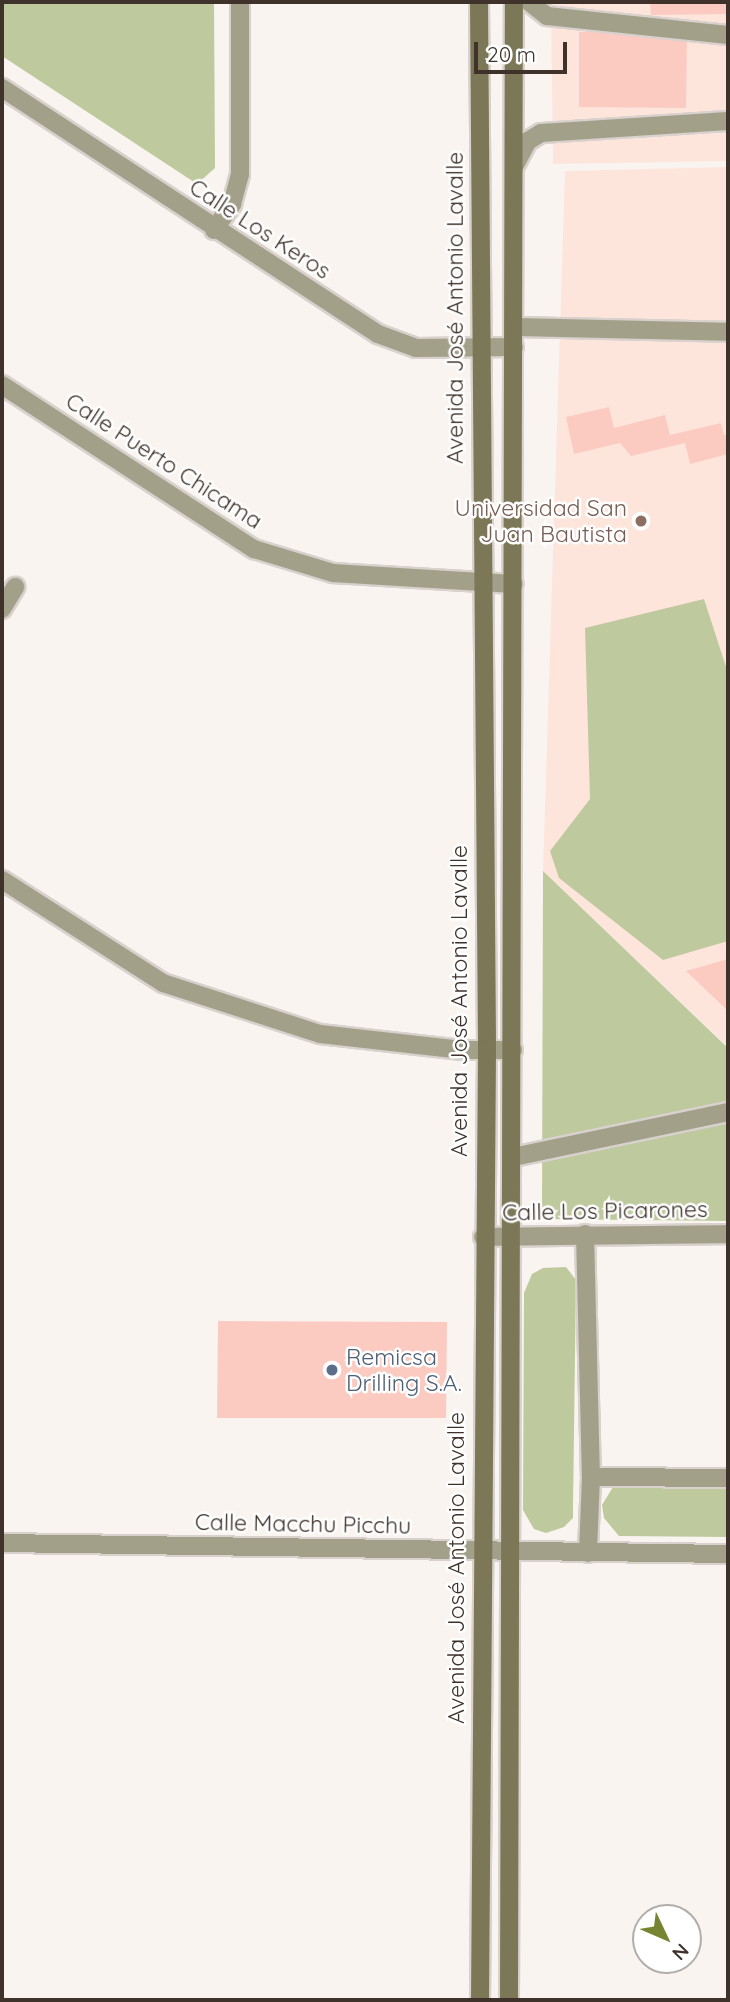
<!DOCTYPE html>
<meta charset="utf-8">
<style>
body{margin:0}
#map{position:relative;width:730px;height:2002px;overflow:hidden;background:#faf4f0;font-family:Quicksand,sans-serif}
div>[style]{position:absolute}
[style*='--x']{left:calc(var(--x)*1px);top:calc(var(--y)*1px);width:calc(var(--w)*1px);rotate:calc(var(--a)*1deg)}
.education>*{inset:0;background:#fee5dc}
.green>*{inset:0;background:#bec99e}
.building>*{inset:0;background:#fbcbc2}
.roads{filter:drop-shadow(2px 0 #d8d1cd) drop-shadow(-2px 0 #d8d1cd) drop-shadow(0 2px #d8d1cd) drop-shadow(0 -2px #d8d1cd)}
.service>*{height:18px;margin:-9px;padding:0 9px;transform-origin:9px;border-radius:9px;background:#a3a08a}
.pedestrian>*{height:18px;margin:-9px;padding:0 9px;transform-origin:9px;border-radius:9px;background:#a3a08a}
.minor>*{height:18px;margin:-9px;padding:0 9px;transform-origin:9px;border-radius:9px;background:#a3a08a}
.secondary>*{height:18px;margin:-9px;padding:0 9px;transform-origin:9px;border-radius:9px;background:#7c7756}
.dots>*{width:19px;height:19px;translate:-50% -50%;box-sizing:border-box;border:4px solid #fff;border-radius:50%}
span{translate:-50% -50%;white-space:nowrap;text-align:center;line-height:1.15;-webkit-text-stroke:5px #fff;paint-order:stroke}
.street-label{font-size:23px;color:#3e322b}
.education-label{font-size:23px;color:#785e54}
.right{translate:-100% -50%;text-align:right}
.service-label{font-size:23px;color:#4e5e75}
.left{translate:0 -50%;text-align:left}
.frame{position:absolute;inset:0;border:4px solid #3e322b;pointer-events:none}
.north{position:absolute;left:632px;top:1904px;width:70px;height:70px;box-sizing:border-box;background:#fff;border:2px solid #b2adaa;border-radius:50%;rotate:134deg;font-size:19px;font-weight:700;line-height:28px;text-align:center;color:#3e322b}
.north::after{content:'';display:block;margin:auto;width:24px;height:32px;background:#778533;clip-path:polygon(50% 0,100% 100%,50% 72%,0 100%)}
.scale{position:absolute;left:474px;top:42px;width:93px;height:32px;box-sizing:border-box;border:4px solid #3e322b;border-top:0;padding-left:9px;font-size:21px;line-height:24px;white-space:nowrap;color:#3e322b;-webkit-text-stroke:5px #fff;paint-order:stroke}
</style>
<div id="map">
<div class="education">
<i style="clip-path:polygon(551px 2px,728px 2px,728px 161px,553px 164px)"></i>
<i style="clip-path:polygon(728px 167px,728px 1047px,543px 871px,565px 171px)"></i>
</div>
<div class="green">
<i style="clip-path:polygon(2px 2px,214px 2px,215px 168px,197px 184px,2px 56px)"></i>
<i style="clip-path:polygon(704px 599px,728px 673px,728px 941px,663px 960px,559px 878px,550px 851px,590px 799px,585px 628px)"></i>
<i style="clip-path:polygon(543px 871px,728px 1048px,728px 1221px,542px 1219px)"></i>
<i style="clip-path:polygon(566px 1267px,576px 1280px,573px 1508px,573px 1518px,564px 1527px,546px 1533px,534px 1529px,523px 1510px,524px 1293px,532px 1274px,543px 1268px)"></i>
<i style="clip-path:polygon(613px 1487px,728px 1489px,728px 1537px,619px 1536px,604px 1518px,602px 1505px)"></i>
</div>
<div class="building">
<i style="clip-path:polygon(650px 2px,728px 2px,728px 14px,651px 15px)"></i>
<i style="clip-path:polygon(579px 32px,687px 32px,686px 108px,579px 107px)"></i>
<i style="clip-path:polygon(609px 407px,614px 428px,665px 415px,670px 435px,721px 423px,724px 435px,728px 434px,728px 454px,690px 464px,685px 443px,631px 456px,620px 443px,574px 454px,566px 417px)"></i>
<i style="clip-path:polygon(728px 959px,728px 1011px,686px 971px)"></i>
<i style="clip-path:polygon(218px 1321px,447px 1322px,446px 1418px,217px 1418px)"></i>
</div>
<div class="roads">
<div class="service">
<i style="--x:529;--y:2;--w:23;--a:38"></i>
<i style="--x:547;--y:16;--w:182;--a:6"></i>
<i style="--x:514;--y:167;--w:30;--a:-62"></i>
<i style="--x:528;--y:141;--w:15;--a:-32"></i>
<i style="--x:541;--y:133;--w:187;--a:-3.7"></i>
<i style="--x:514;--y:327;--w:214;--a:1.3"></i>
<i style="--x:2;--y:609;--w:26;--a:-59"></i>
</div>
<div class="pedestrian">
<i style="--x:513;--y:1157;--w:220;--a:-11.8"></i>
</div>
<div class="minor">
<i style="--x:2;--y:88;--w:449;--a:33.2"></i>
<i style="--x:378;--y:334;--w:40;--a:20.2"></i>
<i style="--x:416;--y:348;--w:98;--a:-0.6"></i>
<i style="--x:214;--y:230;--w:32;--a:-55"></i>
<i style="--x:232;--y:204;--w:31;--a:-75"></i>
<i style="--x:240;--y:174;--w:172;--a:-90"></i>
<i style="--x:2;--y:385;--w:301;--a:33.1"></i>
<i style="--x:254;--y:549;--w:83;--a:16.9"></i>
<i style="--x:333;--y:573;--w:181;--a:3.5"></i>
<i style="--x:2;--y:880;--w:191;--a:32.6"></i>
<i style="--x:163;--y:983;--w:165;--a:18"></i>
<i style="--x:320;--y:1034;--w:143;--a:6.4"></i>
<i style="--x:462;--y:1050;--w:51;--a:0"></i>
<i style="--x:585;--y:1234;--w:243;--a:88.6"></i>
<i style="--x:591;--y:1477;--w:76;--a:92.3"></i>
<i style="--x:483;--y:1237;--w:245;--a:-0.7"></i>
<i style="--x:591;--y:1477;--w:137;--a:0.4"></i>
<i style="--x:2;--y:1543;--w:726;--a:0.87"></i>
</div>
<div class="secondary">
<i style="--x:479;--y:2;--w:1048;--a:89.56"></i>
<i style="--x:487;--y:1050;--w:950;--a:90.42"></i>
<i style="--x:509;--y:2000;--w:1998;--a:-89.86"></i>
</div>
</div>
<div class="dots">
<i style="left:641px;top:521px;background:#8d6e63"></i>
<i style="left:332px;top:1370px;background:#5c6f8a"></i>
</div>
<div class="street-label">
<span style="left:260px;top:229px;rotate:33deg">Calle Los Keros</span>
<span style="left:455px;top:308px;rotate:-90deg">Avenida José Antonio Lavalle</span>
<span style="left:164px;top:461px;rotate:33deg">Calle Puerto Chicama</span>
<span style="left:459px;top:1001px;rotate:-90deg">Avenida José Antonio Lavalle</span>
<span style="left:605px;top:1211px;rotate:-1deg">Calle Los Picarones</span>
<span style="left:303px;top:1524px;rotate:1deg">Calle Macchu Picchu</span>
<span style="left:456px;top:1568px;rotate:-90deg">Avenida José Antonio Lavalle</span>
</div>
<div class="education-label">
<span class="right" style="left:627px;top:521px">Universidad San<br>Juan Bautista</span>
</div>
<div class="service-label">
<span class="left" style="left:346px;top:1370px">Remicsa<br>Drilling S.A.</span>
</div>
<div class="frame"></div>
<div class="north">N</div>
<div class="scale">20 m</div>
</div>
